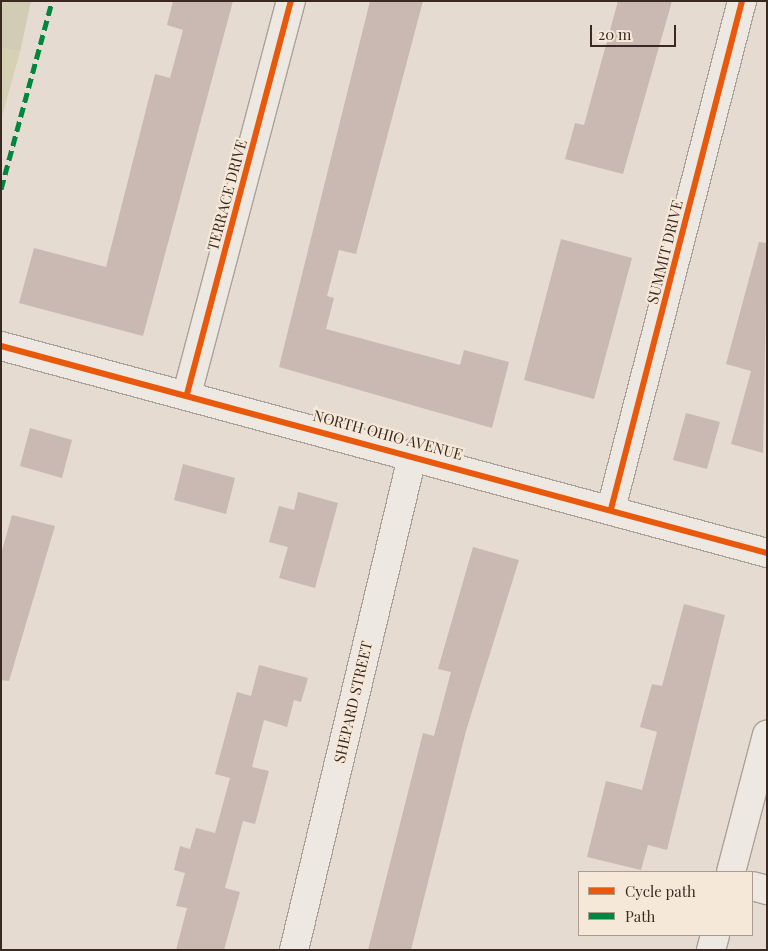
<!DOCTYPE html>
<style>
body{margin:0}
#map{position:relative;width:768px;height:951px;overflow:hidden;background:#e5dbd1;font-family:"Playfair Display",serif}
div>[style]{position:absolute}
[style*='--x']{left:calc(var(--x)*1px);top:calc(var(--y)*1px);width:calc(var(--w)*1px);rotate:calc(var(--a)*1deg)}
.green>*{inset:0;background:#d7d1b4}
.cemetery>*{inset:0;background:#d1ccb3}
.building>*{inset:0;background:#c9b9b2}
.roads{filter:drop-shadow(1px 0 #aba199) drop-shadow(-1px 0 #aba199) drop-shadow(0 1px #aba199) drop-shadow(0 -1px #aba199)}
.minor>*{height:28px;margin:-14px;padding:0 14px;transform-origin:14px;border-radius:14px;background:#eee8e2}
.quiet>*{height:5px;margin-top:-2.5px;transform-origin:0;background:repeating-linear-gradient(90deg,#00873e 0 10px,transparent 0 15px)}
.cycleway>*{height:6px;margin:-3px;padding:0 3px;transform-origin:3px;border-radius:3px;background:#e8590c}
span{translate:-50% -50%;white-space:nowrap;text-align:center;line-height:1.15;-webkit-text-stroke:4.5px #f5e8d8;paint-order:stroke}
.street-label{font-size:15px;color:#3a2921}
.frame{position:absolute;inset:0;border:2px solid #3a2921;pointer-events:none}
.legend{position:absolute;left:578px;top:871px;width:175px;height:65px;box-sizing:border-box;background:#f5e8d8;border:1px solid #aa9c8f;margin:0;padding:6px 9px;list-style:none;font-size:15px;color:#3a2921}
.legend li{display:flex;align-items:center;gap:10px;height:25px}
.legend b{width:25px;border:1px solid #aa9c8f}
.scale{position:absolute;left:590px;top:25px;width:86px;height:22px;box-sizing:border-box;border:2px solid #3a2921;border-top:0;padding-left:6px;font-size:15px;line-height:18px;white-space:nowrap;color:#3a2921;-webkit-text-stroke:4px #f5e8d8;paint-order:stroke}
</style>
<div id="map">
<div class="green">
<i style="clip-path:polygon(1px 48px,20px 52px,1px 120px)"></i>
</div>
<div class="cemetery">
<i style="clip-path:polygon(1px 1px,31px 1px,20px 52px,1px 48px)"></i>
</div>
<div class="building">
<i style="clip-path:polygon(173px 1px,233px 1px,143px 336px,19px 303px,34px 248px,106px 267px,155px 74px,170px 78px,183px 30px,167px 25px)"></i>
<i style="clip-path:polygon(370px 1px,423px 1px,356px 254px,339px 250px,327px 296px,334px 298px,326px 329px,460px 365px,464px 350px,509px 362px,492px 428px,279px 367px)"></i>
<i style="clip-path:polygon(618px 1px,672px 1px,623px 174px,565px 159px,575px 123px,584px 125px)"></i>
<i style="clip-path:polygon(561px 239px,632px 258px,594px 399px,524px 380px)"></i>
<i style="clip-path:polygon(759px 242px,767px 243px,763px 453px,731px 444px,751px 371px,726px 364px)"></i>
<i style="clip-path:polygon(686px 413px,720px 422px,707px 469px,673px 460px)"></i>
<i style="clip-path:polygon(30px 428px,72px 440px,62px 478px,20px 466px)"></i>
<i style="clip-path:polygon(183px 464px,235px 478px,226px 514px,174px 500px)"></i>
<i style="clip-path:polygon(298px 492px,338px 503px,315px 588px,279px 578px,288px 547px,269px 542px,279px 506px,294px 510px)"></i>
<i style="clip-path:polygon(12px 515px,55px 526px,9px 681px,1px 680px,1px 554px)"></i>
<i style="clip-path:polygon(473px 547px,519px 560px,466px 731px,411px 950px,368px 950px,423px 733px,434px 736px,451px 672px,438px 669px)"></i>
<i style="clip-path:polygon(684px 604px,725px 615px,667px 850px,648px 845px,641px 870px,587px 857px,606px 781px,642px 790px,657px 732px,640px 727px,652px 684px,662px 686px)"></i>
<i style="clip-path:polygon(259px 665px,308px 678px,301px 702px,294px 700px,287px 727px,264px 720px,252px 767px,269px 771px,255px 824px,243px 821px,225px 888px,240px 892px,224px 950px,176px 950px,187px 908px,176px 906px,185px 873px,174px 870px,180px 846px,190px 849px,196px 828px,215px 833px,230px 778px,215px 774px,237px 692px,251px 696px)"></i>
</div>
<div class="roads">
<div class="minor">
<i style="--x:1;--y:346;--w:793;--a:15.12"></i>
<i style="--x:187;--y:394;--w:407;--a:-75.2"></i>
<i style="--x:611;--y:509;--w:525;--a:-75.54"></i>
<i style="--x:731;--y:872;--w:142;--a:-75.3"></i>
<i style="--x:752;--y:886;--w:16;--a:15"></i>
<i style="--x:294;--y:950;--w:511;--a:-76.53"></i>
<i style="--x:711;--y:950;--w:16;--a:-75"></i>
</div>
</div>
<div class="quiet">
<i style="--x:1;--y:189;--w:195;--a:-74.8"></i>
</div>
<div class="cycleway">
<i style="--x:1;--y:346;--w:793;--a:15.12"></i>
<i style="--x:187;--y:394;--w:407;--a:-75.2"></i>
<i style="--x:611;--y:509;--w:525;--a:-75.54"></i>
</div>
<div class="street-label">
<span style="left:227px;top:195px;rotate:-75deg">TERRACE DRIVE</span>
<span style="left:665px;top:252px;rotate:-76deg">SUMMIT DRIVE</span>
<span style="left:388px;top:435px;rotate:15deg">NORTH OHIO AVENUE</span>
<span style="left:353px;top:702px;rotate:-77deg">SHEPARD STREET</span>
</div>
<div class="frame"></div>
<ul class="legend">
<li><b style="height:6px;background:#e8590c"></b>Cycle path</li>
<li><b style="height:6px;background:#00873e"></b>Path</li>
</ul>
<div class="scale">20 m</div>
</div>
